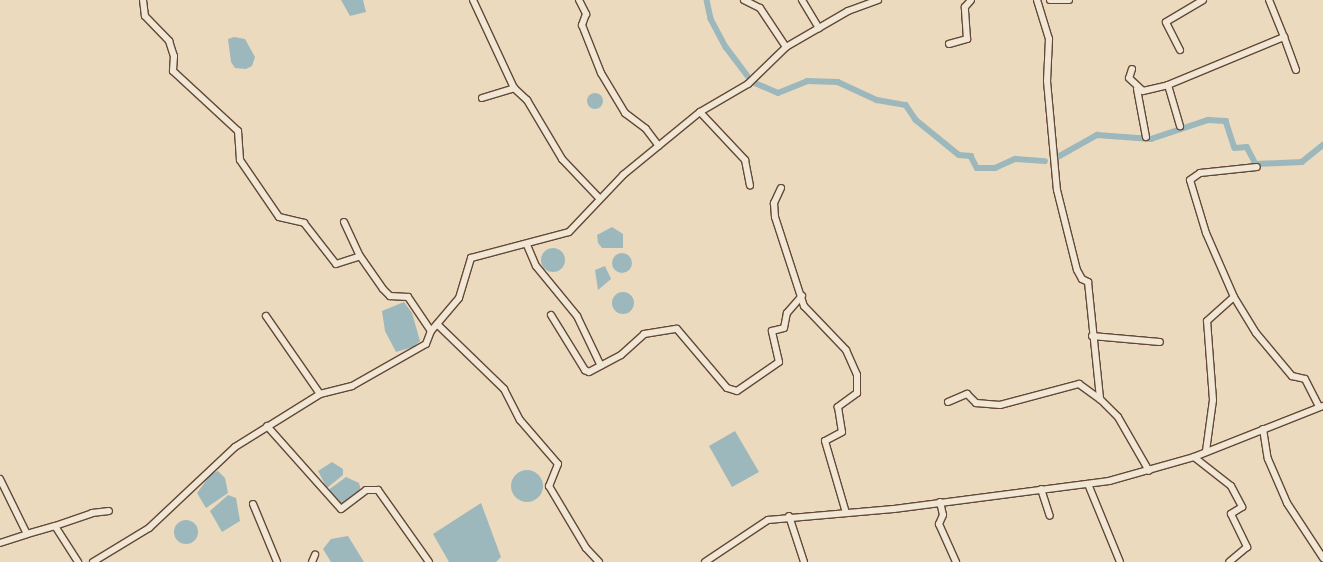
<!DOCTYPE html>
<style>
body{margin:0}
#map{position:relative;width:1323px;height:562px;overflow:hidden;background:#ebdabe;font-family:"Gentium Book Plus",serif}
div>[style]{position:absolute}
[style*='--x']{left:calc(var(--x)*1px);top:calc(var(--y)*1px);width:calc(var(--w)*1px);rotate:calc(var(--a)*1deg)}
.water>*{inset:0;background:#9cb8bc}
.round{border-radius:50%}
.canal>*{height:5.5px;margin:-2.75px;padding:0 2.75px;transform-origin:2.75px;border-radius:2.75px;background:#9cb8bc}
.roads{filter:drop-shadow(1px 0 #624837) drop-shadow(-1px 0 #624837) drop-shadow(0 1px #624837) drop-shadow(0 -1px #624837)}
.minor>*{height:6px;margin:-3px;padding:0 3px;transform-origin:3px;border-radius:3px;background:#f2e7d5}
span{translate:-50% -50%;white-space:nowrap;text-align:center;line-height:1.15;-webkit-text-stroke:3px #f2e7d5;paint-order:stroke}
</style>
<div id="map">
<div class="water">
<i style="clip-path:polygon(341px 0,363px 0,366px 12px,350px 16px)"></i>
<i style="clip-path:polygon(234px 37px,245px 39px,255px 57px,252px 66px,246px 69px,235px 68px,231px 62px,228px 39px)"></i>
<i class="round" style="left:587px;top:93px;width:16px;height:16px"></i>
<i style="clip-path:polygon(612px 227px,623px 234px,623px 248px,602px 248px,598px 243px,597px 235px)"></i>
<i class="round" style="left:541px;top:248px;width:24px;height:24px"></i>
<i class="round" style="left:612px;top:253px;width:20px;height:20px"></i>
<i style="clip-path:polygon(605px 266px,611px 279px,598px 290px,595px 270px)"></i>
<i class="round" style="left:612px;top:292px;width:22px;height:22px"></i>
<i style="clip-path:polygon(404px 302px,412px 313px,420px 341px,413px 347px,396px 352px,385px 331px,382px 311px)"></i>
<i style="clip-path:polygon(735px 431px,759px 472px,732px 487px,709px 446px)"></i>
<i style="clip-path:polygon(332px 462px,343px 469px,343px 475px,327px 488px,318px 471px)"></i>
<i class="round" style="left:511px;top:470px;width:32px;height:32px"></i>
<i style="clip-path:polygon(218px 471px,225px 478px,228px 493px,206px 508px,197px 493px,211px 474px)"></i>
<i style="clip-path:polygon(346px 477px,359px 483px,361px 491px,342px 505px,327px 491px)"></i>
<i style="clip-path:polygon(228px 495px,236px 498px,240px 521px,222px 532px,210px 511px)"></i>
<i style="clip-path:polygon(481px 503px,501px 557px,496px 562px,449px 562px,433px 534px)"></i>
<i class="round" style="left:174px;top:520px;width:24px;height:24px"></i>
<i style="clip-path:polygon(348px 536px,364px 562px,331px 562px,323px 549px,331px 539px)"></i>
</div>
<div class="canal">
<i style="--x:707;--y:0;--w:19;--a:78"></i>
<i style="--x:711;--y:19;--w:32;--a:62"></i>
<i style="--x:726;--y:47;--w:36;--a:53"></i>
<i style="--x:755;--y:83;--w:25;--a:23"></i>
<i style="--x:778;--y:93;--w:31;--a:-22"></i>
<i style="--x:807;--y:81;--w:31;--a:2"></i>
<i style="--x:838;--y:82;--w:43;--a:24.8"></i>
<i style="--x:877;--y:100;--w:29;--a:10"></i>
<i style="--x:906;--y:105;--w:18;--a:56"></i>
<i style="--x:916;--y:120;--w:55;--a:39.1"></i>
<i style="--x:959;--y:155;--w:12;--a:5"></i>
<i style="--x:971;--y:156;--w:13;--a:63"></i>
<i style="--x:977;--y:168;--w:18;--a:0"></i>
<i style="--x:995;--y:168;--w:22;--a:-24"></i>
<i style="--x:1015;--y:159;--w:30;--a:4"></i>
<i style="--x:1058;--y:157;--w:45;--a:-29.4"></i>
<i style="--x:1097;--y:135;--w:54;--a:4.2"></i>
<i style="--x:1151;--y:139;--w:60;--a:-18.4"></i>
<i style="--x:1208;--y:120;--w:18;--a:3"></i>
<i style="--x:1226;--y:121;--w:28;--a:72"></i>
<i style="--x:1235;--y:148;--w:12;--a:-5"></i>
<i style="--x:1247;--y:147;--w:19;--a:62"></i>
<i style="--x:1256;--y:164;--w:46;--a:-2.5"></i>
<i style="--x:1302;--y:162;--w:27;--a:-39"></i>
</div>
<div class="roads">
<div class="minor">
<i style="--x:143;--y:0;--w:16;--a:83"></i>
<i style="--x:145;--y:16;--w:35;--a:46"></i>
<i style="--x:169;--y:41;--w:16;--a:72"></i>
<i style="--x:174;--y:56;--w:15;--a:94"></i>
<i style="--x:173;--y:71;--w:88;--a:42.7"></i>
<i style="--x:238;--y:131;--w:29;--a:86"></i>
<i style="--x:240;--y:160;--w:69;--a:55.6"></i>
<i style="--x:279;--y:217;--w:26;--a:13"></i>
<i style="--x:304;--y:223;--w:52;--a:52"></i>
<i style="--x:336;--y:264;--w:25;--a:-18"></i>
<i style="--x:473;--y:0;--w:97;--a:65"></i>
<i style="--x:579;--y:0;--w:16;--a:63"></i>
<i style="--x:586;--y:14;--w:12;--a:110"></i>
<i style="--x:582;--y:25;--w:52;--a:68.4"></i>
<i style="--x:601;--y:73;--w:47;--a:59"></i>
<i style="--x:625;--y:113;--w:26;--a:37"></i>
<i style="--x:646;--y:129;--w:21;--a:53"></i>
<i style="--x:744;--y:0;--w:18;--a:27"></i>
<i style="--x:760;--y:8;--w:47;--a:56.3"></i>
<i style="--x:802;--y:0;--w:33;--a:59"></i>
<i style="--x:1037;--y:0;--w:41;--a:72.9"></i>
<i style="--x:1049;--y:39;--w:42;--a:92.7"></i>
<i style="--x:1047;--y:81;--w:109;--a:84.8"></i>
<i style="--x:1057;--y:190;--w:82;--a:76"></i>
<i style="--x:1077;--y:270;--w:10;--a:61"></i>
<i style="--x:1082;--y:279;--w:7;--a:27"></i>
<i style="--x:1088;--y:282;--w:118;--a:84.1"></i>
<i style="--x:1100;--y:399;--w:25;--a:45"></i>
<i style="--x:1118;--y:417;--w:62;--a:60.1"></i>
<i style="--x:1050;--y:0;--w:19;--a:0"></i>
<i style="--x:1284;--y:37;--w:35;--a:70"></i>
<i style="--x:949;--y:44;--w:19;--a:-16"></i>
<i style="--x:967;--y:39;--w:32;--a:-94"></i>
<i style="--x:965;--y:7;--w:9;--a:-49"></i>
<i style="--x:1180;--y:50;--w:31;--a:-117"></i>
<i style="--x:1166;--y:22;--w:43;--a:-30.7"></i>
<i style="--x:1132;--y:69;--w:9;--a:108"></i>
<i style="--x:1129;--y:78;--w:19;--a:43"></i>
<i style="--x:1143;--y:91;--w:26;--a:-13"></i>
<i style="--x:1168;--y:85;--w:126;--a:-22.5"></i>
<i style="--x:1284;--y:37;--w:40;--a:-112"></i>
<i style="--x:1168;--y:85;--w:43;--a:73.7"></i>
<i style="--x:1137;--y:89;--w:49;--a:79.4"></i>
<i style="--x:482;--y:98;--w:34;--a:-17"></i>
<i style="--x:514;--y:88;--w:18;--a:43"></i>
<i style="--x:527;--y:100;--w:69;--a:59.3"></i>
<i style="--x:562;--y:159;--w:54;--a:46.5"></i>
<i style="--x:700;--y:112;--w:66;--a:46.8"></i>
<i style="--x:745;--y:160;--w:26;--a:79"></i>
<i style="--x:781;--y:188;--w:17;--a:115"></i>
<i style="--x:774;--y:203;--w:14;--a:86"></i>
<i style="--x:775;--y:217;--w:94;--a:72"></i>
<i style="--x:804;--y:306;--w:61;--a:46.3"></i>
<i style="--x:846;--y:350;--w:27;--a:66"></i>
<i style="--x:857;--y:375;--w:18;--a:90"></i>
<i style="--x:857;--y:393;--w:24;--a:144"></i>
<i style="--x:838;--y:407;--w:25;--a:81"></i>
<i style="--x:842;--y:432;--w:19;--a:152"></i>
<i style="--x:825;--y:441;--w:75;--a:73.7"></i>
<i style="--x:344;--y:222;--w:38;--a:65"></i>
<i style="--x:360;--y:256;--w:40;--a:55.1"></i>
<i style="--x:383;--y:289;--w:10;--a:45"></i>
<i style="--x:390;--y:296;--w:18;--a:3"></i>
<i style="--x:408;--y:297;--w:41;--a:55.9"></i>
<i style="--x:527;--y:245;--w:23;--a:67"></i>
<i style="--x:536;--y:266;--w:65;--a:50.6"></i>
<i style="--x:577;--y:316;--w:55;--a:64.4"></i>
<i style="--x:1234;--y:297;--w:42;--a:58.6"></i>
<i style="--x:1256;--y:333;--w:56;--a:50.1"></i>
<i style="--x:1292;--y:376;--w:13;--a:13"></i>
<i style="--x:1305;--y:379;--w:31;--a:63"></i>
<i style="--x:551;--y:315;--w:65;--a:58.3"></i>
<i style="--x:585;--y:370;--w:4;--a:27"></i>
<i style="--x:589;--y:372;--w:36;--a:-28"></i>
<i style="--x:621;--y:355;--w:31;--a:-42"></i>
<i style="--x:644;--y:334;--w:33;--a:-9"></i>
<i style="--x:677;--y:329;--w:77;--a:49.7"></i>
<i style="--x:727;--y:388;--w:10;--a:17"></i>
<i style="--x:737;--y:391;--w:51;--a:-34.6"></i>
<i style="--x:779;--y:362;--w:32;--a:-103"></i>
<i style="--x:772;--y:331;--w:12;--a:-14"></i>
<i style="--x:784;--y:328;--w:15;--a:-79"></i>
<i style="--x:787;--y:313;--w:23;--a:-49"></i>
<i style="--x:438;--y:325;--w:92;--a:44.1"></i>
<i style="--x:504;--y:389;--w:35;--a:63"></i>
<i style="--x:520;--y:420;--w:58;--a:49.2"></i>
<i style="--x:558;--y:464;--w:24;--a:112"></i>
<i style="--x:549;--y:486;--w:72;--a:59.2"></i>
<i style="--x:586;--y:548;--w:19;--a:47"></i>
<i style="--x:1092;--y:336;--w:68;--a:5"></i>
<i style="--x:320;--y:394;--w:33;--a:-14"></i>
<i style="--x:352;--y:386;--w:85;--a:-29.6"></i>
<i style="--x:426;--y:344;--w:14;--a:-69"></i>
<i style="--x:431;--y:331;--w:43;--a:-49.7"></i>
<i style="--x:459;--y:298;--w:42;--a:-73.3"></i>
<i style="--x:471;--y:258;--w:101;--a:-14.9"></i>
<i style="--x:569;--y:232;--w:79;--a:-46.5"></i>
<i style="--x:623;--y:175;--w:99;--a:-39.3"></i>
<i style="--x:700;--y:112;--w:56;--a:-30.3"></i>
<i style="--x:748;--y:84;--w:53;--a:-44.2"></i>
<i style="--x:786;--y:47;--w:72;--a:-30.1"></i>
<i style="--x:848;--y:11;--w:32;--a:-20"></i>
<i style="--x:948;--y:402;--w:21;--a:-23"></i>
<i style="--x:967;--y:394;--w:13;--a:45"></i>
<i style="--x:976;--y:403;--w:24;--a:5"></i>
<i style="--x:1000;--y:405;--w:82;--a:-14.9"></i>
<i style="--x:1079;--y:384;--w:26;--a:36"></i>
<i style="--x:267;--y:426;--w:111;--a:48.3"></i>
<i style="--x:341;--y:509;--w:31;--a:-37"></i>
<i style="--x:366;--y:490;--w:12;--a:0"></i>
<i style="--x:378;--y:490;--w:88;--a:54.7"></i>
<i style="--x:1263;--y:429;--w:30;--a:81"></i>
<i style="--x:1268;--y:459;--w:48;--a:66.6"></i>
<i style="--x:1287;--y:503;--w:66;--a:56.8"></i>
<i style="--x:1206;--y:451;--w:51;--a:-82.2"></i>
<i style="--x:1213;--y:400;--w:79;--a:-94.3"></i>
<i style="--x:1207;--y:321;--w:36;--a:-42"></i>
<i style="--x:1234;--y:297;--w:70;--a:-113.6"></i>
<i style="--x:1206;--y:233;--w:55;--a:-106.8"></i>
<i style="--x:1190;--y:180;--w:12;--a:-35"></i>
<i style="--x:1200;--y:173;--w:57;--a:-6"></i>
<i style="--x:1194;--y:457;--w:47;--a:38.1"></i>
<i style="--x:1231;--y:486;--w:24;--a:62"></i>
<i style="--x:1242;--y:507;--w:13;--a:148"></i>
<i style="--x:1231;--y:514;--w:37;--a:64"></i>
<i style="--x:1247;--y:547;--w:23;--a:140"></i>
<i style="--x:0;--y:479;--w:61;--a:63.9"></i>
<i style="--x:27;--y:534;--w:29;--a:-16"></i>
<i style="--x:55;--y:526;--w:43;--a:57.4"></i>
<i style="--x:1088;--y:484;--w:84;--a:67.7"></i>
<i style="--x:1041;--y:489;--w:28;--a:72"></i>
<i style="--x:940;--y:502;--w:13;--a:77"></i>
<i style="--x:943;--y:515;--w:10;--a:114"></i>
<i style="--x:939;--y:524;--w:42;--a:65.9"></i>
<i style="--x:253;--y:504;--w:63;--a:67.5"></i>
<i style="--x:789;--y:516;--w:48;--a:71.9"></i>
<i style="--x:55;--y:526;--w:39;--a:-19"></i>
<i style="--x:92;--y:513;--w:17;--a:-7"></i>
<i style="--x:0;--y:543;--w:28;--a:-18"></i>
<i style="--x:93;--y:562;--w:66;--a:-31.3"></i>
<i style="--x:149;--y:528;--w:118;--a:-43.3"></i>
<i style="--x:235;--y:447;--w:100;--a:-31.9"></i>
<i style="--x:320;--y:394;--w:95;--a:-124.7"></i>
<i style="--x:312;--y:562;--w:8;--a:-67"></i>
<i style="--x:705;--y:562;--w:76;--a:-33.7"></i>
<i style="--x:768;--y:520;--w:126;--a:-5"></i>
<i style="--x:894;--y:509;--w:217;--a:-7.4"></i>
<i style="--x:1109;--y:481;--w:88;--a:-15.8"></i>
<i style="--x:1194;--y:457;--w:139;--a:-21.6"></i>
</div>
</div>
</div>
